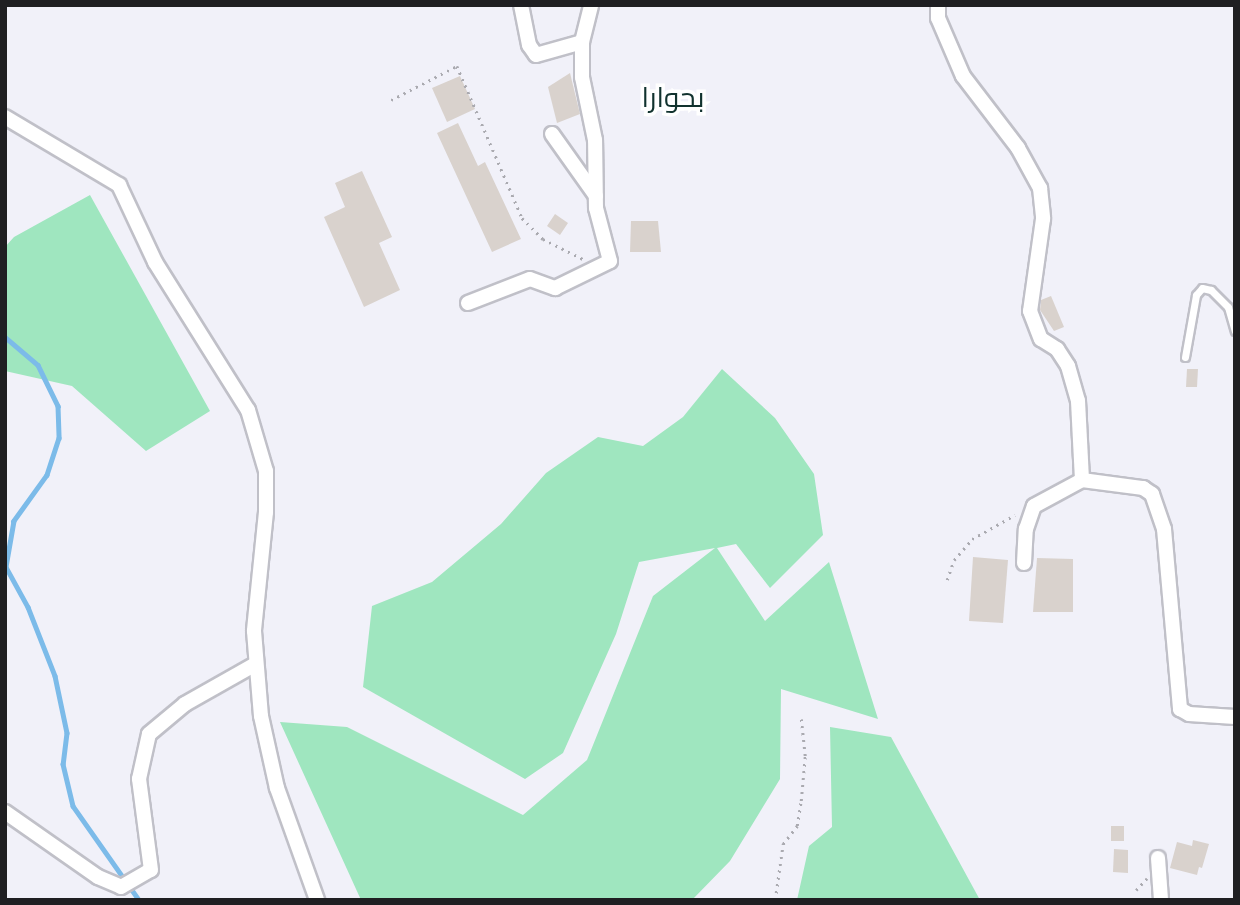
<!DOCTYPE html>
<meta charset="utf-8">
<style>
body{margin:0}
#map{position:relative;width:1240px;height:905px;overflow:hidden;background:#f1f1f9;font-family:Helvetica,Cairo,sans-serif}
div>[style]{position:absolute}
[style*='--x']{left:calc(var(--x)*1px);top:calc(var(--y)*1px);width:calc(var(--w)*1px);rotate:calc(var(--a)*1deg)}
.green>*{inset:0;background:#9fe6bf}
.stream>*{height:4.5px;margin:-2.25px;padding:0 2.25px;transform-origin:2.25px;border-radius:2.25px;background:#7cbbe9}
.building>*{inset:0;background:#d9d2cd}
.path>*{height:2.5px;margin-top:-1.25px;transform-origin:0;background:repeating-linear-gradient(90deg,#aaaab0 0 2px,transparent 0 7px)}
.roads{filter:drop-shadow(2px 0 #c0c0c8) drop-shadow(-2px 0 #c0c0c8) drop-shadow(0 2px #c0c0c8) drop-shadow(0 -2px #c0c0c8)}
.service>*{height:7px;margin:-3.5px;padding:0 3.5px;transform-origin:3.5px;border-radius:3.5px;background:#fff}
.minor>*{height:14px;margin:-7px;padding:0 7px;transform-origin:7px;border-radius:7px;background:#fff}
span{translate:-50% -50%;white-space:nowrap;text-align:center;line-height:1.15;-webkit-text-stroke:7px #fff;paint-order:stroke}
.quarter-label{font-size:28px;color:#11322e}
.frame{position:absolute;inset:0;border:7px solid #1f1f22;pointer-events:none}
</style>
<div id="map">
<div class="green">
<i style="clip-path:polygon(90px 195px,210px 411px,146px 451px,72px 386px,5px 371px,5px 247px,14px 237px)"></i>
<i style="clip-path:polygon(722px 369px,775px 418px,814px 474px,823px 535px,770px 588px,736px 544px,717px 548px,765px 621px,829px 562px,878px 719px,781px 689px,780px 779px,730px 861px,692px 900px,361px 900px,280px 722px,347px 727px,523px 815px,587px 760px,653px 596px,715px 548px,639px 562px,616px 634px,563px 753px,525px 779px,363px 687px,372px 606px,432px 582px,501px 524px,546px 473px,598px 437px,643px 446px,683px 417px)"></i>
<i style="clip-path:polygon(830px 727px,891px 737px,980px 900px,797px 900px,809px 846px,832px 827px)"></i>
</div>
<div class="stream">
<i style="--x:5;--y:337;--w:43;--a:40.3"></i>
<i style="--x:38;--y:365;--w:46;--a:64"></i>
<i style="--x:58;--y:406;--w:32;--a:88"></i>
<i style="--x:59;--y:438;--w:39;--a:108"></i>
<i style="--x:47;--y:475;--w:57;--a:125.7"></i>
<i style="--x:14;--y:521;--w:47;--a:99.9"></i>
<i style="--x:6;--y:567;--w:46;--a:61.2"></i>
<i style="--x:28;--y:607;--w:74;--a:68.6"></i>
<i style="--x:55;--y:676;--w:58;--a:78.1"></i>
<i style="--x:67;--y:733;--w:31;--a:97"></i>
<i style="--x:63;--y:764;--w:43;--a:76.6"></i>
<i style="--x:73;--y:806;--w:115;--a:54.9"></i>
</div>
<div class="building">
<i style="clip-path:polygon(570px 73px,580px 114px,557px 123px,548px 87px)"></i>
<i style="clip-path:polygon(460px 76px,475px 109px,447px 122px,432px 88px)"></i>
<i style="clip-path:polygon(458px 123px,478px 166px,485px 162px,521px 239px,492px 252px,437px 133px)"></i>
<i style="clip-path:polygon(362px 171px,392px 237px,379px 243px,400px 290px,364px 307px,324px 217px,345px 207px,335px 183px)"></i>
<i style="clip-path:polygon(555px 214px,568px 223px,560px 235px,547px 226px)"></i>
<i style="clip-path:polygon(631px 221px,658px 221px,661px 252px,630px 252px)"></i>
<i style="clip-path:polygon(1051px 296px,1064px 327px,1054px 331px,1040px 310px,1041px 300px)"></i>
<i style="clip-path:polygon(1187px 369px,1198px 369px,1197px 387px,1186px 387px)"></i>
<i style="clip-path:polygon(973px 557px,1008px 560px,1003px 623px,969px 621px)"></i>
<i style="clip-path:polygon(1037px 558px,1073px 559px,1073px 612px,1033px 612px)"></i>
<i style="clip-path:polygon(1111px 826px,1124px 826px,1124px 841px,1111px 841px)"></i>
<i style="clip-path:polygon(1193px 840px,1209px 844px,1202px 868px,1199px 867px,1197px 875px,1170px 868px,1177px 842px,1192px 846px)"></i>
<i style="clip-path:polygon(1114px 849px,1128px 850px,1128px 873px,1113px 872px)"></i>
</div>
<div class="path">
<i style="--x:391;--y:100;--w:74;--a:-27.3"></i>
<i style="--x:457;--y:66;--w:165;--a:66.8"></i>
<i style="--x:522;--y:218;--w:30;--a:45"></i>
<i style="--x:543;--y:239;--w:45;--a:26.6"></i>
<i style="--x:947;--y:580;--w:21;--a:-71"></i>
<i style="--x:954;--y:560;--w:28;--a:-49"></i>
<i style="--x:972;--y:539;--w:49;--a:-29.2"></i>
<i style="--x:1136;--y:890;--w:16;--a:-47"></i>
<i style="--x:775;--y:900;--w:57;--a:-81.9"></i>
<i style="--x:783;--y:844;--w:23;--a:-52"></i>
<i style="--x:797;--y:826;--w:25;--a:-81"></i>
<i style="--x:801;--y:801;--w:45;--a:-84.9"></i>
<i style="--x:805;--y:756;--w:37;--a:-96"></i>
</div>
<div class="roads">
<div class="service">
<i style="--x:1185;--y:357;--w:63;--a:-79.9"></i>
<i style="--x:1196;--y:295;--w:9;--a:-49"></i>
<i style="--x:1202;--y:288;--w:9;--a:13"></i>
<i style="--x:1211;--y:290;--w:24;--a:45"></i>
<i style="--x:1228;--y:307;--w:25;--a:74"></i>
</div>
<div class="minor">
<i style="--x:521;--y:5;--w:41;--a:78.7"></i>
<i style="--x:529;--y:45;--w:12;--a:55"></i>
<i style="--x:536;--y:55;--w:48;--a:-15.8"></i>
<i style="--x:938;--y:5;--w:13;--a:90"></i>
<i style="--x:938;--y:18;--w:63;--a:66.7"></i>
<i style="--x:963;--y:76;--w:91;--a:52.6"></i>
<i style="--x:1018;--y:148;--w:46;--a:61.2"></i>
<i style="--x:1040;--y:188;--w:31;--a:84"></i>
<i style="--x:1043;--y:219;--w:93;--a:98"></i>
<i style="--x:1030;--y:311;--w:30;--a:69"></i>
<i style="--x:1041;--y:339;--w:19;--a:32"></i>
<i style="--x:1057;--y:349;--w:20;--a:57"></i>
<i style="--x:1068;--y:366;--w:36;--a:74"></i>
<i style="--x:1078;--y:401;--w:79;--a:87.1"></i>
<i style="--x:5;--y:117;--w:133;--a:30.8"></i>
<i style="--x:119;--y:185;--w:85;--a:64.9"></i>
<i style="--x:155;--y:262;--w:175;--a:57.9"></i>
<i style="--x:248;--y:410;--w:64;--a:73.6"></i>
<i style="--x:266;--y:471;--w:41;--a:90"></i>
<i style="--x:266;--y:512;--w:120;--a:95.8"></i>
<i style="--x:254;--y:631;--w:85;--a:85.3"></i>
<i style="--x:261;--y:716;--w:74;--a:77.5"></i>
<i style="--x:277;--y:788;--w:119;--a:70.3"></i>
<i style="--x:552;--y:134;--w:76;--a:54.6"></i>
<i style="--x:468;--y:303;--w:66;--a:-21.2"></i>
<i style="--x:530;--y:279;--w:27;--a:20"></i>
<i style="--x:555;--y:288;--w:61;--a:-26.1"></i>
<i style="--x:610;--y:261;--w:55;--a:-104.8"></i>
<i style="--x:596;--y:208;--w:68;--a:-90.8"></i>
<i style="--x:595;--y:140;--w:64;--a:-101.7"></i>
<i style="--x:582;--y:77;--w:35;--a:-90"></i>
<i style="--x:582;--y:42;--w:38;--a:-76"></i>
<i style="--x:1024;--y:563;--w:34;--a:-87"></i>
<i style="--x:1026;--y:529;--w:24;--a:-71"></i>
<i style="--x:1034;--y:506;--w:55;--a:-28.4"></i>
<i style="--x:1082;--y:480;--w:62;--a:7.5"></i>
<i style="--x:1143;--y:488;--w:11;--a:34"></i>
<i style="--x:1152;--y:494;--w:37;--a:71"></i>
<i style="--x:1164;--y:529;--w:181;--a:84.9"></i>
<i style="--x:1180;--y:709;--w:10;--a:29"></i>
<i style="--x:1189;--y:714;--w:46;--a:3.7"></i>
<i style="--x:5;--y:812;--w:113;--a:35"></i>
<i style="--x:98;--y:877;--w:25;--a:23"></i>
<i style="--x:121;--y:887;--w:34;--a:-30"></i>
<i style="--x:151;--y:870;--w:92;--a:-97.5"></i>
<i style="--x:139;--y:779;--w:46;--a:-77.5"></i>
<i style="--x:149;--y:734;--w:47;--a:-39.8"></i>
<i style="--x:185;--y:704;--w:79;--a:-29.5"></i>
<i style="--x:1158;--y:858;--w:42;--a:85.9"></i>
</div>
</div>
<div class="quarter-label">
<span style="left:673px;top:98px">بحوارا</span>
</div>
<div class="frame"></div>
</div>
